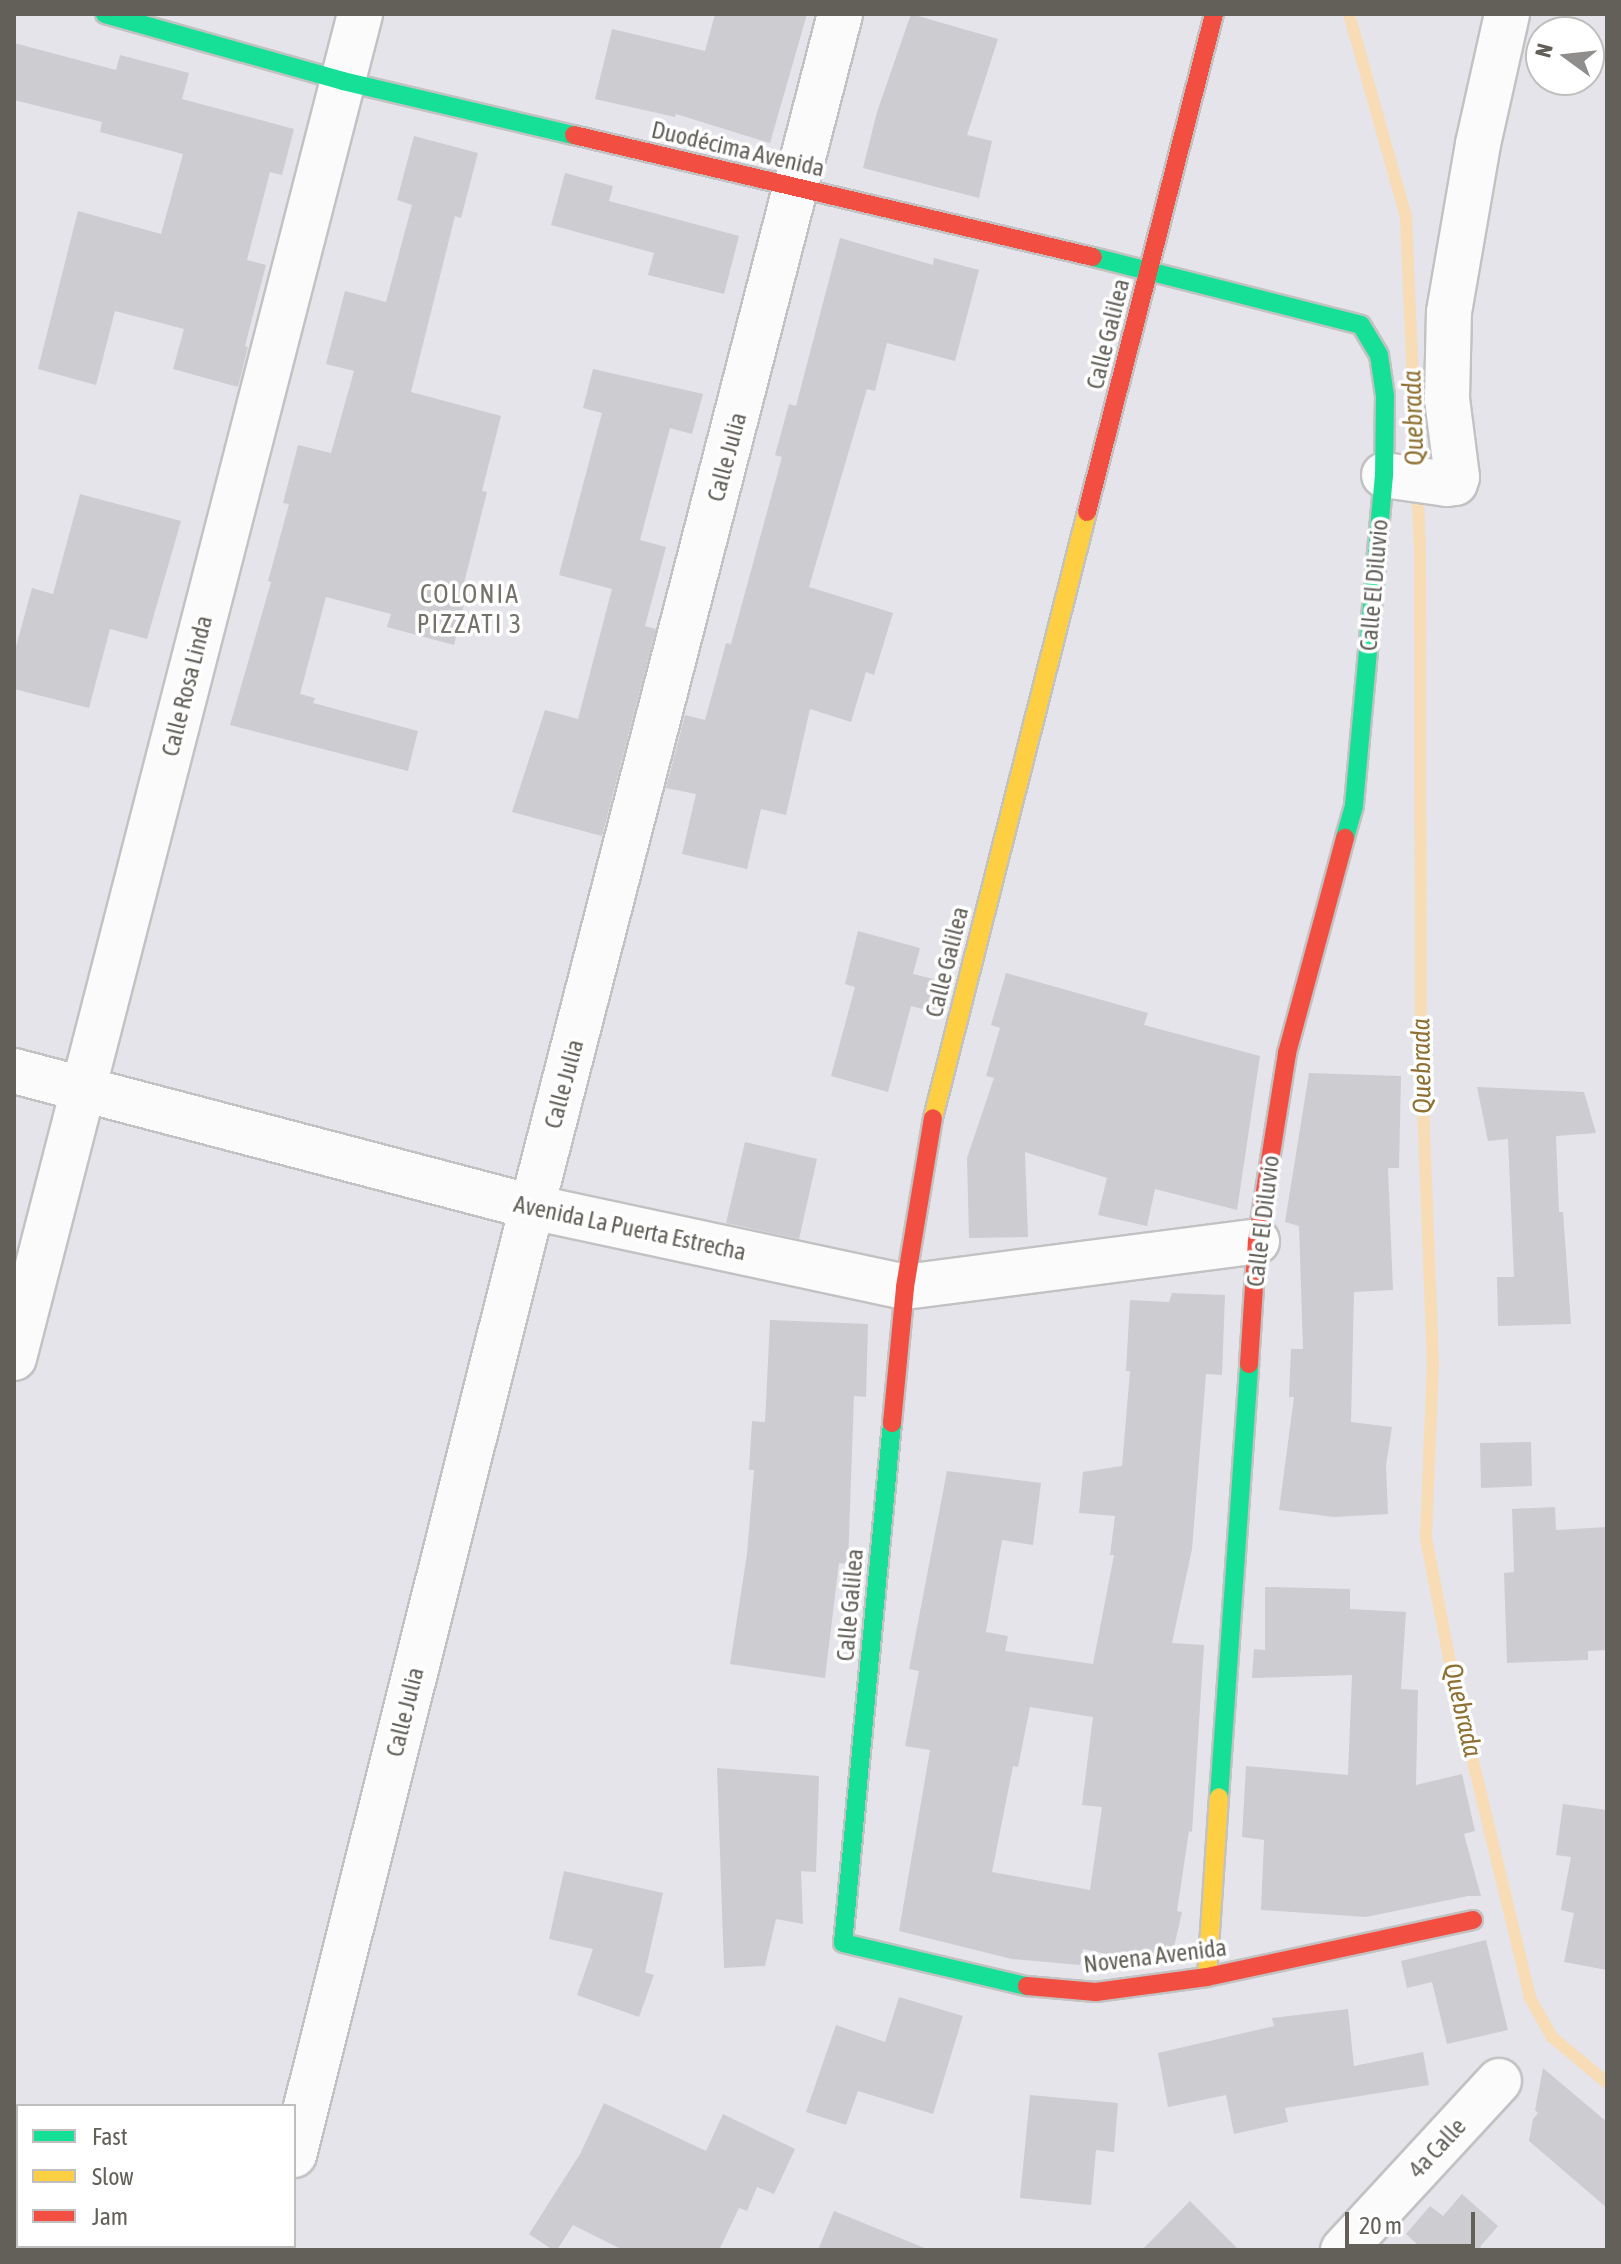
<!DOCTYPE html>
<meta charset="utf-8">
<style>
body{margin:0}
#map{position:relative;width:1621px;height:2264px;overflow:hidden;background:#e4e4ea;font-family:"Asap Condensed",sans-serif}
div>[style]{position:absolute}
[style*='--x']{left:calc(var(--x)*1px);top:calc(var(--y)*1px);width:calc(var(--w)*1px);rotate:calc(var(--a)*1deg)}
.stream>*{height:12px;margin:-6px;padding:0 6px;transform-origin:6px;border-radius:6px;background:#f7dcb6}
.building>*{inset:0;background:#cdccd1}
.roads{filter:drop-shadow(2px 0 #c3c2c2) drop-shadow(-2px 0 #c3c2c2) drop-shadow(0 2px #c3c2c2) drop-shadow(0 -2px #c3c2c2)}
.street>*{height:44px;margin:-22px;padding:0 22px;transform-origin:22px;border-radius:22px;background:#fbfbfc}
.fast>*{height:18px;margin:-9px;padding:0 9px;transform-origin:9px;border-radius:9px;background:#16e098}
.slow>*{height:18px;margin:-9px;padding:0 9px;transform-origin:9px;border-radius:9px;background:#ffcf43}
.jam>*{height:18px;margin:-9px;padding:0 9px;transform-origin:9px;border-radius:9px;background:#f24e42}
span{translate:-50% -50%;white-space:nowrap;text-align:center;line-height:1.15;-webkit-text-stroke:7px #fff;paint-order:stroke}
.street-label{font-size:24px;color:#63605a}
.water-label{font-size:26px;color:#8e7033;font-style:italic}
.neighbourhood-label{font-size:26px;color:#75716b;letter-spacing:2px}
.frame{position:absolute;inset:0;border:16px solid #63605a;pointer-events:none}
.legend{position:absolute;left:16px;top:2104px;width:280px;height:144px;box-sizing:border-box;background:#fff;border:2px solid #c1bfbd;margin:0;padding:10px 14px;list-style:none;font-size:24px;color:#63605a}
.legend li{display:flex;align-items:center;gap:16px;height:40px}
.legend b{width:40px;border:2px solid #c1bfbd}
.north{position:absolute;left:1525px;top:16px;width:80px;height:80px;box-sizing:border-box;background:#fff;border:2px solid #c1bfbd;border-radius:50%;rotate:285deg;font-size:22px;font-weight:700;line-height:32px;text-align:center;color:#63605a}
.north::after{content:'';display:block;margin:auto;width:28px;height:36px;background:#908e8c;clip-path:polygon(50% 0,100% 100%,50% 72%,0 100%)}
.scale{position:absolute;left:1345px;top:2212px;width:130px;height:36px;box-sizing:border-box;border:4px solid #63605a;border-top:0;padding-left:10px;font-size:24px;line-height:28px;white-space:nowrap;color:#63605a;-webkit-text-stroke:6px #fff;paint-order:stroke}
</style>
<div id="map">
<div class="stream">
<i style="--x:1349;--y:14;--w:211;--a:74.3"></i>
<i style="--x:1406;--y:217;--w:331;--a:87.6"></i>
<i style="--x:1420;--y:548;--w:504;--a:89.89"></i>
<i style="--x:1421;--y:1052;--w:310;--a:87.8"></i>
<i style="--x:1433;--y:1362;--w:176;--a:92.3"></i>
<i style="--x:1426;--y:1538;--w:148;--a:79.1"></i>
<i style="--x:1454;--y:1683;--w:324;--a:76.4"></i>
<i style="--x:1530;--y:1998;--w:45;--a:60.6"></i>
<i style="--x:1552;--y:2037;--w:72;--a:39.9"></i>
</div>
<div class="building">
<i style="clip-path:polygon(715px 14px,807px 14px,770px 143px,676px 114px,675px 117px,595px 99px,612px 29px,705px 51px)"></i>
<i style="clip-path:polygon(911px 14px,998px 39px,967px 135px,992px 141px,979px 198px,863px 168px,877px 112px)"></i>
<i style="clip-path:polygon(14px 43px,116px 70px,120px 55px,189px 73px,182px 99px,294px 129px,282px 175px,270px 172px,247px 260px,266px 265px,245px 346px,248px 347px,238px 387px,173px 369px,184px 329px,115px 311px,96px 385px,38px 369px,78px 211px,161px 234px,183px 154px,100px 132px,102px 122px,14px 100px)"></i>
<i style="clip-path:polygon(414px 136px,478px 153px,461px 218px,455px 216px,411px 392px,501px 416px,482px 491px,487px 492px,464px 583px,469px 584px,454px 645px,387px 627px,391px 614px,326px 597px,300px 694px,315px 698px,313px 703px,418px 731px,408px 771px,230px 725px,271px 582px,268px 581px,289px 504px,283px 503px,298px 445px,331px 453px,354px 371px,326px 364px,345px 291px,386px 302px,412px 205px,397px 200px)"></i>
<i style="clip-path:polygon(565px 173px,613px 186px,609px 201px,739px 236px,724px 294px,648px 275px,654px 253px,551px 225px)"></i>
<i style="clip-path:polygon(840px 238px,933px 265px,934px 258px,979px 270px,955px 361px,887px 343px,875px 391px,867px 389px,809px 587px,893px 613px,874px 675px,866px 672px,851px 722px,810px 709px,786px 815px,761px 809px,747px 869px,682px 854px,696px 794px,666px 788px,685px 715px,705px 720px,726px 643px,731px 644px,782px 457px,775px 455px,789px 404px,796px 406px)"></i>
<i style="clip-path:polygon(593px 369px,703px 394px,692px 434px,670px 428px,640px 540px,666px 547px,645px 626px,656px 629px,602px 836px,512px 812px,545px 710px,578px 719px,612px 589px,559px 575px,602px 413px,583px 408px)"></i>
<i style="clip-path:polygon(80px 494px,181px 521px,147px 639px,110px 629px,89px 708px,14px 689px,14px 654px,32px 588px,53px 594px)"></i>
<i style="clip-path:polygon(858px 931px,920px 948px,913px 974px,942px 981px,934px 1012px,911px 1006px,888px 1092px,831px 1076px,855px 987px,845px 984px)"></i>
<i style="clip-path:polygon(1006px 973px,1148px 1013px,1144px 1025px,1260px 1056px,1237px 1210px,1155px 1189px,1147px 1226px,1098px 1215px,1107px 1178px,1025px 1152px,1028px 1237px,969px 1238px,967px 1158px,994px 1078px,986px 1076px,1000px 1028px,991px 1025px)"></i>
<i style="clip-path:polygon(1309px 1073px,1401px 1076px,1399px 1168px,1388px 1168px,1393px 1290px,1354px 1292px,1351px 1422px,1392px 1427px,1386px 1465px,1388px 1514px,1334px 1517px,1279px 1510px,1294px 1397px,1289px 1397px,1291px 1349px,1303px 1349px,1299px 1226px,1285px 1222px)"></i>
<i style="clip-path:polygon(1477px 1087px,1584px 1092px,1596px 1133px,1556px 1136px,1559px 1212px,1563px 1212px,1571px 1324px,1498px 1326px,1497px 1277px,1514px 1277px,1508px 1139px,1488px 1141px)"></i>
<i style="clip-path:polygon(745px 1142px,817px 1159px,799px 1239px,726px 1223px)"></i>
<i style="clip-path:polygon(evenodd,1172px 1293px,1225px 1295px,1222px 1375px,1206px 1374px,1192px 1549px,1172px 1643px,1204px 1645px,1192px 1832px,1189px 1831px,1177px 1911px,1182px 1912px,1172px 1956px,1140px 1961px,1083px 1949px,1080px 1965px,1012px 1959px,899px 1931px,930px 1750px,905px 1746px,919px 1671px,909px 1669px,947px 1471px,1041px 1483px,1033px 1545px,1002px 1540px,986px 1632px,1008px 1636px,1005px 1651px,1093px 1664px,1114px 1555px,1110px 1555px,1115px 1516px,1079px 1513px,1083px 1472px,1122px 1466px,1130px 1371px,1126px 1371px,1130px 1300px,1169px 1302px,1172px 1293px,1030px 1707px,1093px 1717px,1082px 1805px,1102px 1807px,1090px 1890px,992px 1872px,1013px 1766px,1018px 1767px,1030px 1707px)"></i>
<i style="clip-path:polygon(770px 1320px,868px 1324px,866px 1397px,854px 1396px,848px 1564px,839px 1563px,825px 1678px,730px 1664px,747px 1554px,754px 1470px,749px 1470px,752px 1421px,765px 1422px)"></i>
<i style="clip-path:polygon(1531px 1442px,1532px 1486px,1481px 1488px,1480px 1443px)"></i>
<i style="clip-path:polygon(1555px 1507px,1556px 1530px,1607px 1527px,1607px 1650px,1588px 1651px,1588px 1660px,1507px 1663px,1504px 1573px,1514px 1572px,1512px 1509px)"></i>
<i style="clip-path:polygon(1265px 1587px,1350px 1589px,1350px 1609px,1406px 1612px,1401px 1689px,1418px 1690px,1416px 1785px,1462px 1774px,1475px 1831px,1464px 1834px,1481px 1896px,1468px 1896px,1366px 1917px,1261px 1910px,1264px 1840px,1242px 1837px,1246px 1766px,1348px 1775px,1352px 1675px,1252px 1678px,1254px 1649px,1265px 1650px)"></i>
<i style="clip-path:polygon(717px 1768px,819px 1776px,816px 1872px,801px 1871px,803px 1924px,776px 1919px,765px 1966px,724px 1968px)"></i>
<i style="clip-path:polygon(1563px 1804px,1607px 1810px,1607px 1970px,1564px 1962px,1574px 1913px,1561px 1910px,1571px 1857px,1556px 1855px)"></i>
<i style="clip-path:polygon(564px 1871px,663px 1893px,645px 1972px,654px 1975px,639px 2017px,577px 1995px,593px 1949px,549px 1939px)"></i>
<i style="clip-path:polygon(1486px 1940px,1508px 2030px,1447px 2044px,1432px 1982px,1407px 1988px,1401px 1961px)"></i>
<i style="clip-path:polygon(899px 1997px,963px 2016px,933px 2114px,858px 2091px,846px 2125px,806px 2112px,836px 2025px,885px 2042px)"></i>
<i style="clip-path:polygon(1348px 2009px,1354px 2066px,1423px 2052px,1429px 2085px,1285px 2108px,1288px 2122px,1234px 2134px,1226px 2095px,1168px 2107px,1158px 2053px,1274px 2026px,1272px 2018px)"></i>
<i style="clip-path:polygon(1543px 2068px,1607px 2122px,1607px 2208px,1529px 2141px,1533px 2119px,1538px 2113px,1535px 2110px)"></i>
<i style="clip-path:polygon(1030px 2095px,1118px 2103px,1114px 2152px,1096px 2150px,1091px 2205px,1020px 2198px)"></i>
<i style="clip-path:polygon(604px 2103px,706px 2151px,723px 2114px,795px 2149px,774px 2194px,757px 2187px,747px 2211px,739px 2208px,719px 2250px,623px 2250px,573px 2225px,557px 2250px,553px 2250px,529px 2234px,580px 2154px)"></i>
<i style="clip-path:polygon(1462px 2194px,1498px 2226px,1480px 2247px,1484px 2250px,1415px 2250px,1419px 2246px,1406px 2234px,1430px 2206px,1443px 2216px)"></i>
<i style="clip-path:polygon(1190px 2201px,1239px 2250px,1142px 2250px)"></i>
<i style="clip-path:polygon(834px 2211px,927px 2249px,926px 2250px,818px 2250px)"></i>
</div>
<div class="roads">
<div class="street">
<i style="--x:1384;--y:475;--w:64;--a:8.1"></i>
<i style="--x:1447;--y:484;--w:8;--a:-7"></i>
<i style="--x:1455;--y:483;--w:6;--a:-72"></i>
<i style="--x:1457;--y:477;--w:79;--a:-97.3"></i>
<i style="--x:1447;--y:399;--w:87;--a:-88.7"></i>
<i style="--x:1449;--y:312;--w:170;--a:-80.2"></i>
<i style="--x:1478;--y:144;--w:133;--a:-77.4"></i>
<i style="--x:14;--y:1071;--w:536;--a:14.71"></i>
<i style="--x:532;--y:1207;--w:381;--a:12.1"></i>
<i style="--x:905;--y:1287;--w:355;--a:-7.4"></i>
<i style="--x:14;--y:1358;--w:1388;--a:-75.56"></i>
<i style="--x:294;--y:2155;--w:977;--a:-75.91"></i>
<i style="--x:532;--y:1207;--w:1232;--a:-75.52"></i>
<i style="--x:270;--y:2250;--w:4;--a:-76"></i>
<i style="--x:1343;--y:2250;--w:230;--a:-47.3"></i>
</div>
<div class="fast">
<i style="--x:105;--y:14;--w:247;--a:15.7"></i>
<i style="--x:343;--y:81;--w:237;--a:13.2"></i>
<i style="--x:1093;--y:257;--w:276;--a:14.2"></i>
<i style="--x:1361;--y:325;--w:35;--a:59"></i>
<i style="--x:1379;--y:355;--w:41;--a:81.7"></i>
<i style="--x:1385;--y:396;--w:79;--a:90.7"></i>
<i style="--x:1384;--y:475;--w:332;--a:95.2"></i>
<i style="--x:1354;--y:806;--w:33;--a:106"></i>
<i style="--x:892;--y:1423;--w:522;--a:95.38"></i>
<i style="--x:843;--y:1943;--w:189;--a:13.2"></i>
<i style="--x:1219;--y:1797;--w:434;--a:-86"></i>
</div>
<div class="slow">
<i style="--x:933;--y:1118;--w:625;--a:-75.74"></i>
<i style="--x:1207;--y:1977;--w:180;--a:-86.2"></i>
</div>
<div class="jam">
<i style="--x:574;--y:135;--w:533;--a:13.23"></i>
<i style="--x:1087;--y:512;--w:514;--a:-75.69"></i>
<i style="--x:1249;--y:1364;--w:123;--a:-86.3"></i>
<i style="--x:1257;--y:1241;--w:190;--a:-80.9"></i>
<i style="--x:1287;--y:1053;--w:223;--a:-74.9"></i>
<i style="--x:892;--y:1423;--w:137;--a:-84.5"></i>
<i style="--x:905;--y:1287;--w:171;--a:-80.6"></i>
<i style="--x:1027;--y:1986;--w:69;--a:5"></i>
<i style="--x:1096;--y:1992;--w:112;--a:-7.7"></i>
<i style="--x:1207;--y:1977;--w:272;--a:-12.1"></i>
</div>
</div>
<div class="street-label">
<span style="left:738px;top:149px;rotate:13deg">Duodécima Avenida</span>
<span style="left:1108px;top:334px;rotate:-76deg">Calle Galilea</span>
<span style="left:727px;top:457px;rotate:-75deg">Calle Julia</span>
<span style="left:1374px;top:585px;rotate:-85deg">Calle El Diluvio</span>
<span style="left:187px;top:686px;rotate:-76deg">Calle Rosa Linda</span>
<span style="left:947px;top:962px;rotate:-76deg">Calle Galilea</span>
<span style="left:564px;top:1084px;rotate:-75deg">Calle Julia</span>
<span style="left:1263px;top:1221px;rotate:-83deg">Calle El Diluvio</span>
<span style="left:630px;top:1228px;rotate:12deg">Avenida La Puerta Estrecha</span>
<span style="left:850px;top:1605px;rotate:-85deg">Calle Galilea</span>
<span style="left:405px;top:1712px;rotate:-76deg">Calle Julia</span>
<span style="left:1155px;top:1956px;rotate:-7deg">Novena Avenida</span>
<span style="left:1437px;top:2148px;rotate:-47deg">4a Calle</span>
</div>
<div class="water-label">
<span style="left:1414px;top:418px;rotate:-92deg">Quebrada</span>
<span style="left:1422px;top:1066px;rotate:-91deg">Quebrada</span>
<span style="left:1462px;top:1710px;rotate:77deg">Quebrada</span>
</div>
<div class="neighbourhood-label">
<span style="left:470px;top:610px">COLONIA<br>PIZZATI 3</span>
</div>
<div class="frame"></div>
<ul class="legend">
<li><b style="height:10px;background:#16e098"></b>Fast</li>
<li><b style="height:10px;background:#ffcf43"></b>Slow</li>
<li><b style="height:10px;background:#f24e42"></b>Jam</li>
</ul>
<div class="north">N</div>
<div class="scale">20 m</div>
</div>
